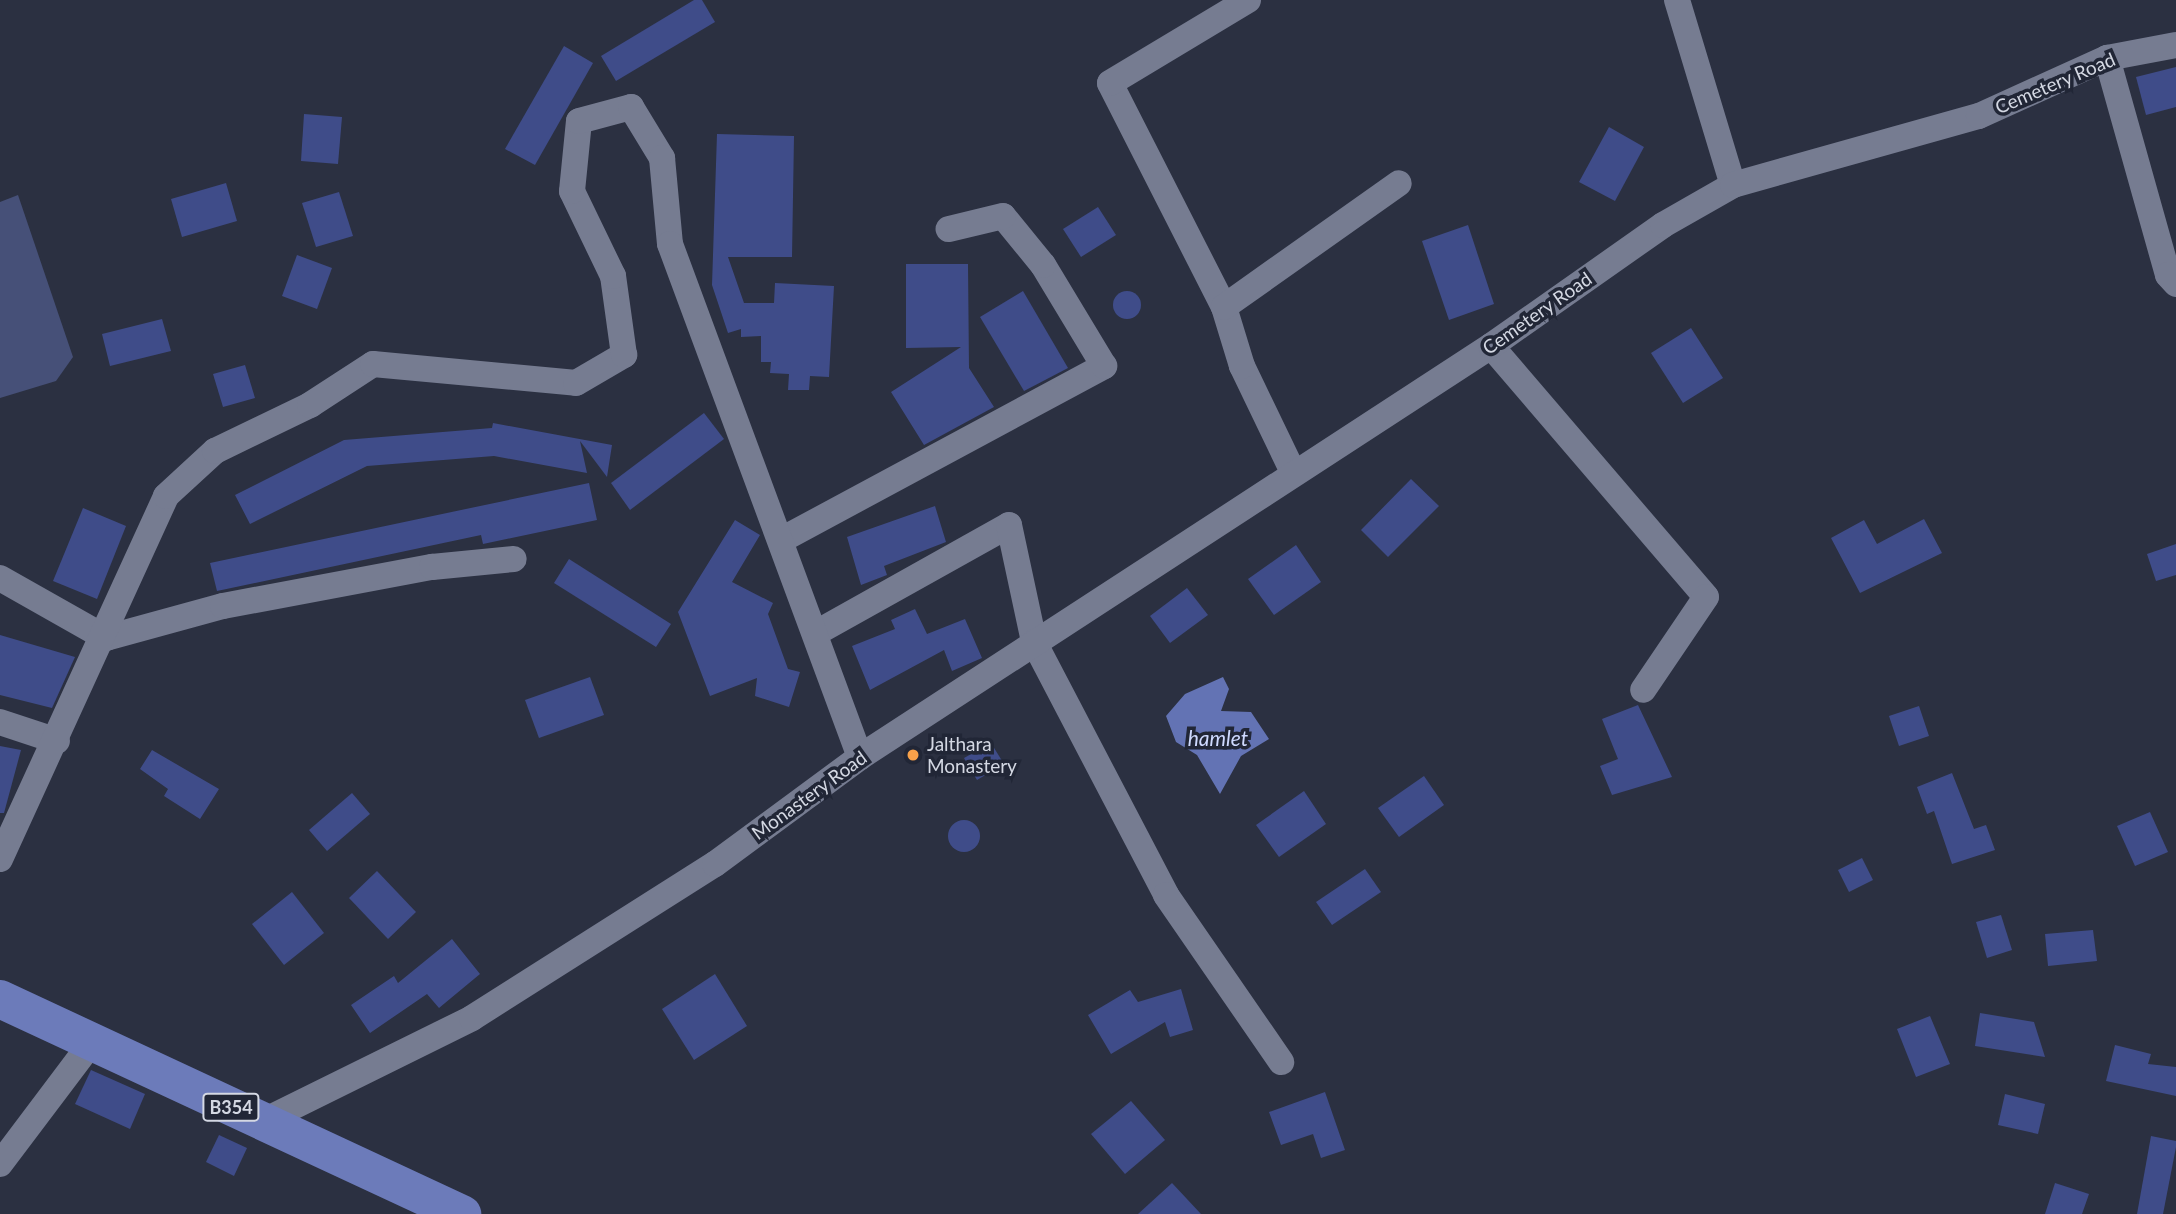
<!DOCTYPE html>
<style>
body{margin:0}
#map{position:relative;width:2176px;height:1214px;overflow:hidden;background:#2b3041;font-family:Lato,sans-serif}
div>[style]{position:absolute}
[style*='--x']{left:calc(var(--x)*1px);top:calc(var(--y)*1px);width:calc(var(--w)*1px);rotate:calc(var(--a)*1deg)}
.green>*{inset:0;background:#465078}
.water>*{inset:0;background:#6373b4}
.building>*{inset:0;background:#3f4c89}
.round{border-radius:50%}
.minor>*{height:26px;margin:-13px;padding:0 13px;transform-origin:13px;border-radius:13px;background:#767c91}
.primary>*{height:38px;margin:-19px;padding:0 19px;transform-origin:19px;border-radius:19px;background:#6c7bba}
.dots>*{width:19px;height:19px;translate:-50% -50%;box-sizing:border-box;border:4px solid #212636;border-radius:50%}
span{translate:-50% -50%;white-space:nowrap;text-align:center;line-height:1.15;-webkit-text-stroke:7px #212636;paint-order:stroke}
.shield-label span{padding:2px 5px;background:#212636;border:2px solid;border-radius:5px;-webkit-text-stroke-width:0}
.shield-label{font-size:18px;color:#d4d8e3;font-weight:700}
.street-label{font-size:19px;color:#d4d8e3}
.poi-label{font-size:19px;color:#d4d8e3}
.left{translate:0 -50%;text-align:left}
.water-label{font-size:21px;color:#cfdaff;font-style:italic}
</style>
<div id="map">
<div class="green">
<i style="clip-path:polygon(18px 195px,73px 357px,56px 381px,0 398px,0 202px)"></i>
</div>
<div class="water">
<i style="clip-path:polygon(1223px 677px,1229px 689px,1221px 711px,1251px 712px,1269px 739px,1241px 756px,1220px 794px,1197px 755px,1176px 742px,1166px 716px,1185px 694px)"></i>
</div>
<div class="building">
<i style="clip-path:polygon(694px 0,702px 0,715px 22px,616px 81px,601px 56px)"></i>
<i style="clip-path:polygon(564px 46px,593px 63px,535px 165px,505px 149px)"></i>
<i style="clip-path:polygon(2176px 67px,2176px 107px,2146px 115px,2136px 77px)"></i>
<i style="clip-path:polygon(304px 114px,342px 117px,338px 164px,301px 161px)"></i>
<i style="clip-path:polygon(1609px 127px,1644px 147px,1615px 201px,1579px 182px)"></i>
<i style="clip-path:polygon(717px 134px,794px 136px,792px 257px,728px 257px,744px 303px,774px 303px,775px 283px,834px 286px,829px 377px,810px 376px,809px 390px,788px 390px,789px 374px,770px 373px,771px 362px,761px 362px,761px 336px,741px 337px,741px 329px,728px 333px,712px 285px)"></i>
<i style="clip-path:polygon(226px 183px,237px 221px,182px 237px,171px 199px)"></i>
<i style="clip-path:polygon(339px 192px,353px 236px,316px 247px,302px 203px)"></i>
<i style="clip-path:polygon(1098px 207px,1116px 235px,1081px 257px,1063px 229px)"></i>
<i style="clip-path:polygon(1468px 225px,1494px 304px,1449px 320px,1422px 241px)"></i>
<i style="clip-path:polygon(297px 255px,332px 268px,317px 309px,282px 296px)"></i>
<i style="clip-path:polygon(906px 264px,968px 264px,969px 368px,994px 407px,924px 445px,891px 392px,961px 347px,906px 348px)"></i>
<i class="round" style="left:1113px;top:291px;width:28px;height:28px"></i>
<i style="clip-path:polygon(1023px 291px,1068px 368px,1024px 391px,980px 317px)"></i>
<i style="clip-path:polygon(162px 319px,171px 351px,110px 366px,102px 334px)"></i>
<i style="clip-path:polygon(1691px 328px,1723px 378px,1683px 403px,1651px 353px)"></i>
<i style="clip-path:polygon(245px 365px,255px 398px,223px 407px,213px 374px)"></i>
<i style="clip-path:polygon(704px 413px,724px 439px,630px 510px,611px 483px)"></i>
<i style="clip-path:polygon(493px 423px,612px 445px,607px 477px,580px 441px,587px 473px,494px 456px,367px 466px,250px 524px,235px 495px,344px 440px,492px 428px)"></i>
<i style="clip-path:polygon(1411px 479px,1439px 506px,1388px 557px,1361px 530px)"></i>
<i style="clip-path:polygon(589px 483px,597px 520px,483px 544px,481px 535px,217px 591px,210px 563px)"></i>
<i style="clip-path:polygon(935px 506px,946px 542px,884px 566px,887px 575px,861px 585px,847px 537px)"></i>
<i style="clip-path:polygon(83px 508px,126px 526px,97px 599px,53px 581px)"></i>
<i style="clip-path:polygon(1924px 519px,1942px 553px,1860px 593px,1831px 538px,1864px 520px,1877px 544px)"></i>
<i style="clip-path:polygon(735px 520px,760px 535px,732px 582px,773px 603px,768px 614px,788px 669px,800px 672px,789px 707px,755px 696px,757px 678px,710px 696px,678px 612px)"></i>
<i style="clip-path:polygon(2176px 544px,2176px 575px,2156px 581px,2147px 554px)"></i>
<i style="clip-path:polygon(1296px 545px,1321px 582px,1274px 615px,1248px 579px)"></i>
<i style="clip-path:polygon(569px 559px,671px 624px,656px 647px,554px 583px)"></i>
<i style="clip-path:polygon(1187px 588px,1208px 615px,1170px 643px,1150px 616px)"></i>
<i style="clip-path:polygon(915px 609px,927px 634px,965px 619px,982px 658px,952px 671px,944px 650px,870px 690px,852px 646px,895px 629px,891px 620px)"></i>
<i style="clip-path:polygon(0 635px,75px 657px,52px 708px,0 695px)"></i>
<i style="clip-path:polygon(590px 677px,604px 715px,539px 738px,525px 700px)"></i>
<i style="clip-path:polygon(1638px 705px,1672px 777px,1612px 795px,1600px 766px,1618px 759px,1602px 719px)"></i>
<i style="clip-path:polygon(1919px 706px,1929px 736px,1899px 746px,1889px 716px)"></i>
<i style="clip-path:polygon(991px 743px,1004px 764px,977px 780px,964px 758px)"></i>
<i style="clip-path:polygon(0 746px,21px 750px,4px 813px,0 813px)"></i>
<i style="clip-path:polygon(152px 750px,219px 789px,200px 819px,164px 796px,168px 789px,140px 769px)"></i>
<i style="clip-path:polygon(1952px 773px,1974px 829px,1986px 825px,1995px 850px,1952px 864px,1934px 811px,1927px 814px,1917px 787px)"></i>
<i style="clip-path:polygon(1424px 776px,1444px 805px,1399px 837px,1378px 808px)"></i>
<i style="clip-path:polygon(1304px 791px,1326px 824px,1279px 857px,1256px 825px)"></i>
<i style="clip-path:polygon(352px 793px,370px 814px,327px 851px,309px 830px)"></i>
<i style="clip-path:polygon(2150px 812px,2168px 852px,2135px 866px,2117px 826px)"></i>
<i class="round" style="left:948px;top:820px;width:32px;height:32px"></i>
<i style="clip-path:polygon(1862px 858px,1873px 880px,1849px 892px,1838px 870px)"></i>
<i style="clip-path:polygon(1365px 869px,1381px 892px,1332px 925px,1316px 902px)"></i>
<i style="clip-path:polygon(377px 871px,416px 912px,388px 939px,349px 898px)"></i>
<i style="clip-path:polygon(292px 892px,324px 933px,284px 965px,252px 924px)"></i>
<i style="clip-path:polygon(2001px 915px,2012px 950px,1987px 958px,1976px 922px)"></i>
<i style="clip-path:polygon(2093px 930px,2097px 961px,2048px 966px,2045px 934px)"></i>
<i style="clip-path:polygon(452px 939px,480px 974px,439px 1008px,427px 994px,370px 1033px,351px 1005px,394px 976px,398px 983px)"></i>
<i style="clip-path:polygon(715px 974px,747px 1026px,694px 1060px,662px 1009px)"></i>
<i style="clip-path:polygon(1181px 989px,1193px 1030px,1170px 1037px,1165px 1022px,1111px 1054px,1088px 1015px,1130px 990px,1138px 1002px)"></i>
<i style="clip-path:polygon(1980px 1013px,2034px 1022px,2045px 1057px,1975px 1046px)"></i>
<i style="clip-path:polygon(1930px 1016px,1950px 1064px,1916px 1077px,1897px 1029px)"></i>
<i style="clip-path:polygon(2115px 1045px,2151px 1054px,2148px 1064px,2176px 1067px,2176px 1096px,2106px 1081px)"></i>
<i style="clip-path:polygon(91px 1070px,145px 1094px,130px 1129px,75px 1104px)"></i>
<i style="clip-path:polygon(1325px 1092px,1345px 1150px,1321px 1158px,1313px 1134px,1281px 1145px,1269px 1112px)"></i>
<i style="clip-path:polygon(2005px 1094px,2045px 1104px,2038px 1134px,1998px 1125px)"></i>
<i style="clip-path:polygon(1131px 1101px,1165px 1140px,1125px 1174px,1091px 1134px)"></i>
<i style="clip-path:polygon(219px 1135px,247px 1148px,234px 1176px,206px 1162px)"></i>
<i style="clip-path:polygon(2151px 1136px,2176px 1141px,2176px 1147px,2163px 1214px,2137px 1214px)"></i>
<i style="clip-path:polygon(1172px 1183px,1201px 1214px,1138px 1214px)"></i>
<i style="clip-path:polygon(2055px 1183px,2089px 1194px,2082px 1214px,2045px 1214px)"></i>
</div>
<div class="minor">
<i style="--x:1677;--y:0;--w:193;--a:73.2"></i>
<i style="--x:2107;--y:58;--w:225;--a:74.3"></i>
<i style="--x:2168;--y:275;--w:12;--a:48"></i>
<i style="--x:1224;--y:307;--w:251;--a:-117"></i>
<i style="--x:1110;--y:83;--w:161;--a:-31"></i>
<i style="--x:1491;--y:346;--w:330;--a:49.4"></i>
<i style="--x:1706;--y:597;--w:112;--a:124.1"></i>
<i style="--x:1293;--y:472;--w:118;--a:-115.7"></i>
<i style="--x:1242;--y:366;--w:62;--a:-107"></i>
<i style="--x:1224;--y:307;--w:214;--a:-35.3"></i>
<i style="--x:783;--y:539;--w:365;--a:-28.3"></i>
<i style="--x:1104;--y:366;--w:118;--a:-121.1"></i>
<i style="--x:1043;--y:265;--w:63;--a:-129.2"></i>
<i style="--x:1003;--y:216;--w:56;--a:166.5"></i>
<i style="--x:0;--y:578;--w:122;--a:29.5"></i>
<i style="--x:106;--y:638;--w:121;--a:-15.3"></i>
<i style="--x:223;--y:606;--w:213;--a:-10.6"></i>
<i style="--x:432;--y:567;--w:82;--a:-5.6"></i>
<i style="--x:816;--y:633;--w:221;--a:-29.2"></i>
<i style="--x:1009;--y:525;--w:120;--a:77.9"></i>
<i style="--x:1034;--y:642;--w:285;--a:62.4"></i>
<i style="--x:1166;--y:895;--w:203;--a:55.4"></i>
<i style="--x:0;--y:722;--w:60;--a:18.4"></i>
<i style="--x:0;--y:859;--w:399;--a:-65.4"></i>
<i style="--x:166;--y:496;--w:67;--a:-42.6"></i>
<i style="--x:215;--y:451;--w:106;--a:-25.8"></i>
<i style="--x:310;--y:405;--w:75;--a:-33.1"></i>
<i style="--x:373;--y:364;--w:204;--a:5.3"></i>
<i style="--x:576;--y:383;--w:56;--a:-30.3"></i>
<i style="--x:624;--y:355;--w:80;--a:-97.9"></i>
<i style="--x:613;--y:276;--w:94;--a:-115.8"></i>
<i style="--x:572;--y:191;--w:70;--a:-84.3"></i>
<i style="--x:579;--y:121;--w:54;--a:-15.1"></i>
<i style="--x:631;--y:107;--w:60;--a:58.7"></i>
<i style="--x:662;--y:158;--w:86;--a:84.7"></i>
<i style="--x:670;--y:244;--w:547;--a:69.68"></i>
<i style="--x:262;--y:1122;--w:234;--a:-26.3"></i>
<i style="--x:472;--y:1018;--w:288;--a:-32.4"></i>
<i style="--x:715;--y:864;--w:180;--a:-36.4"></i>
<i style="--x:860;--y:757;--w:753;--a:-33.08"></i>
<i style="--x:1491;--y:346;--w:210;--a:-35.1"></i>
<i style="--x:1663;--y:225;--w:81;--a:-29.7"></i>
<i style="--x:1733;--y:185;--w:255;--a:-15.7"></i>
<i style="--x:1979;--y:116;--w:141;--a:-24.4"></i>
<i style="--x:2107;--y:58;--w:70;--a:-10.7"></i>
<i style="--x:0;--y:1164;--w:153;--a:-53"></i>
</div>
<div class="primary">
<i style="--x:0;--y:999;--w:510;--a:24.96"></i>
</div>
<div class="dots">
<i style="left:913px;top:755px;background:#f8a14a"></i>
</div>
<div class="shield-label">
<span style="left:231px;top:1107px">B354</span>
</div>
<div class="street-label">
<span style="left:2055px;top:83px;rotate:-23deg">Cemetery Road</span>
<span style="left:1537px;top:313px;rotate:-35deg">Cemetery Road</span>
<span style="left:809px;top:795px;rotate:-36deg">Monastery Road</span>
</div>
<div class="poi-label">
<span class="left" style="left:927px;top:755px">Jalthara<br>Monastery</span>
</div>
<div class="water-label">
<span style="left:1218px;top:738px">hamlet</span>
</div>
</div>
